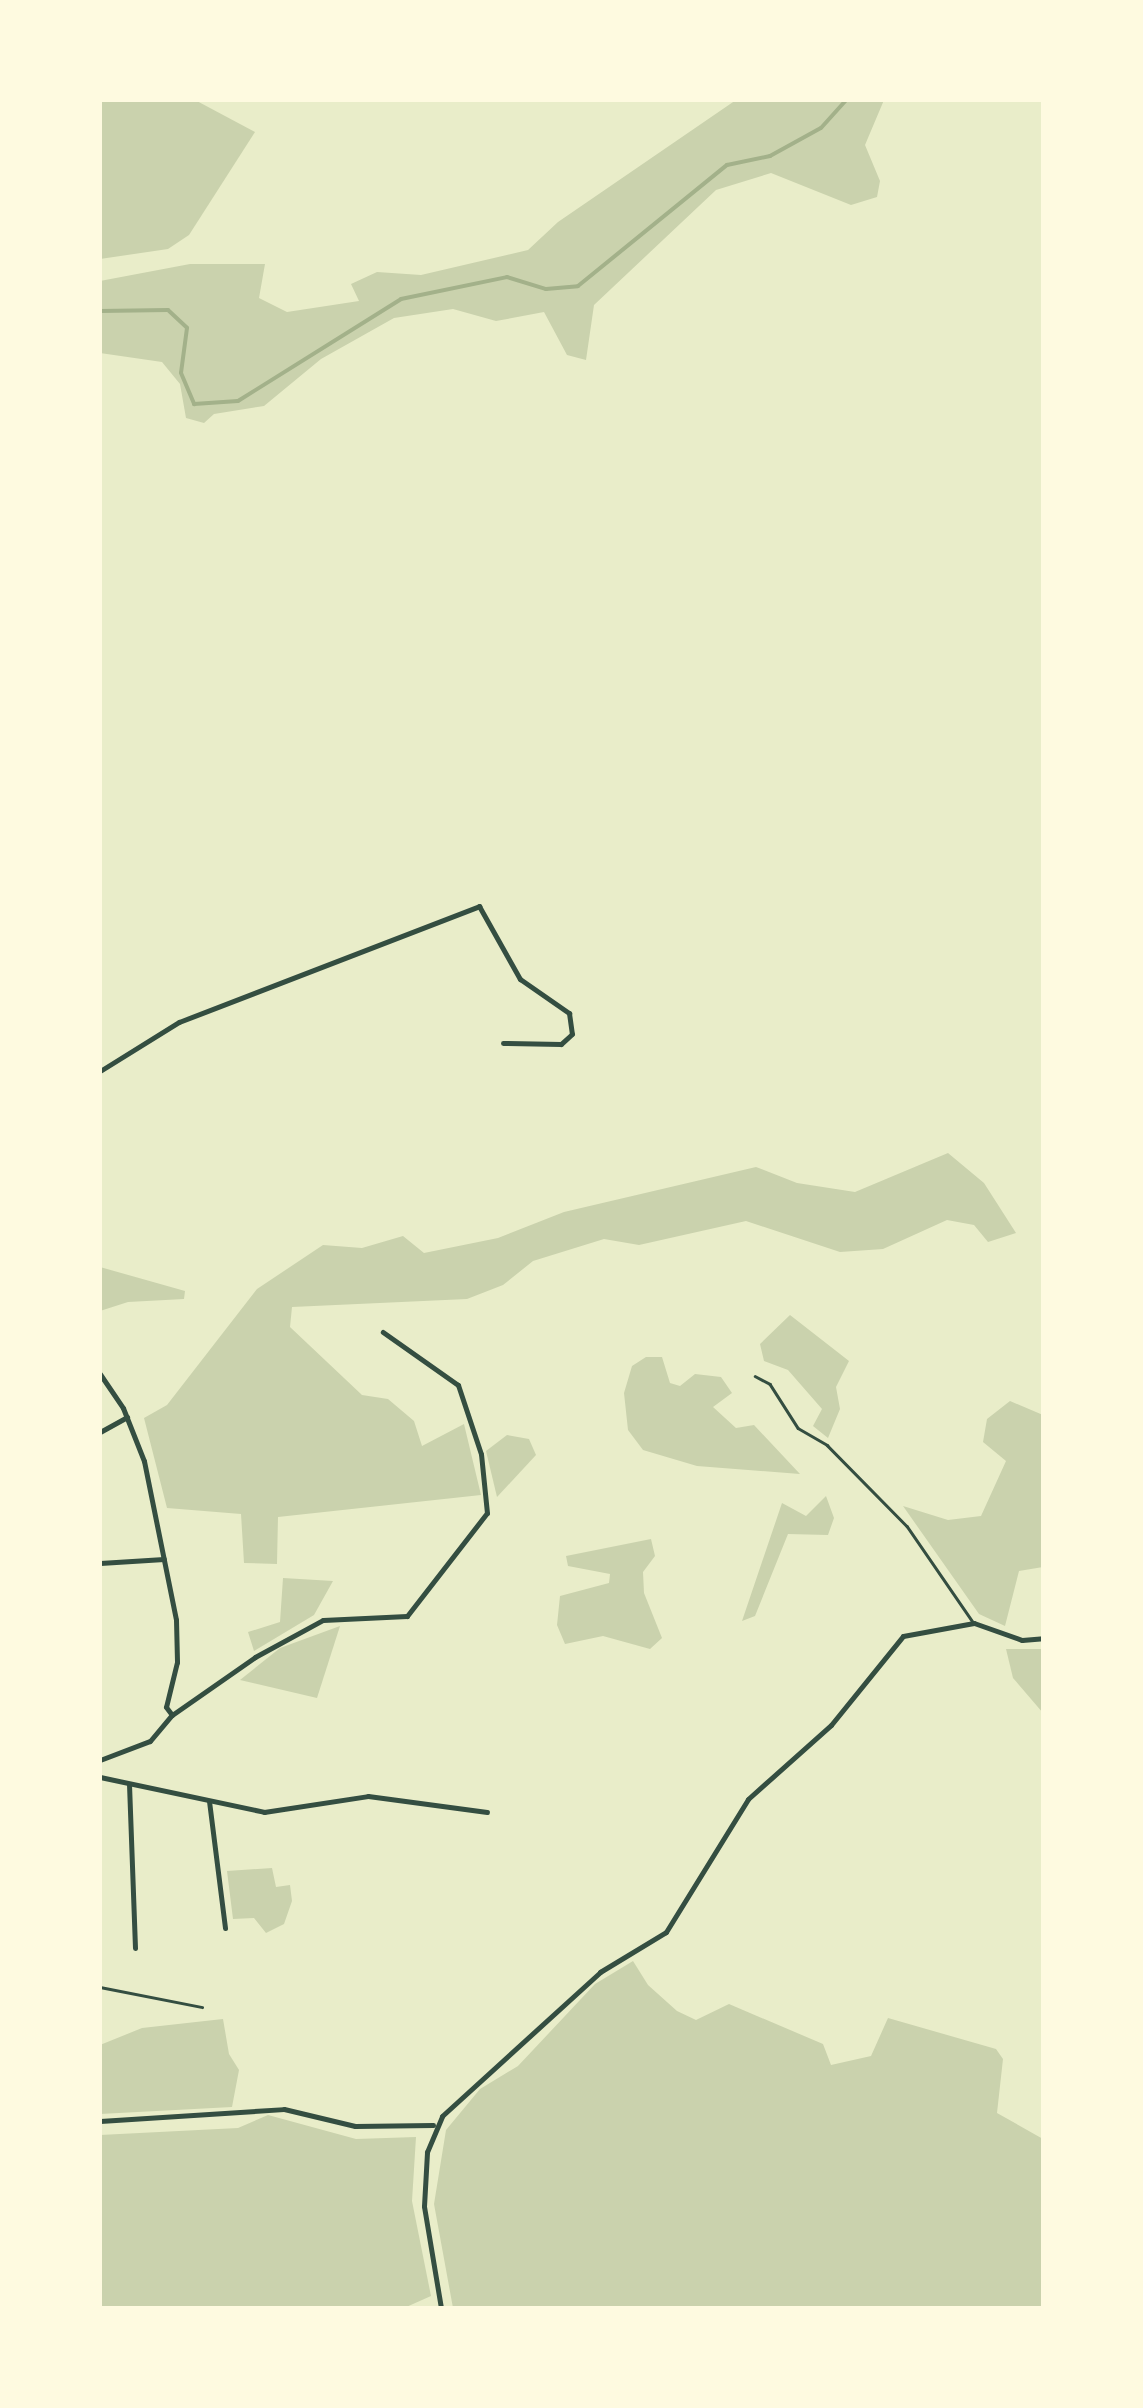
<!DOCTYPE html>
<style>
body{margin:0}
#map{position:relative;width:1143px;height:2408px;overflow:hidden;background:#e9edc9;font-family:"DM Sans",sans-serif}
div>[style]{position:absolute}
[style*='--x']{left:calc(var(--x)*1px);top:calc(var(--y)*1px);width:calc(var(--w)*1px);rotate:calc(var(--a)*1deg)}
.green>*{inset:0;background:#cad2ad}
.stream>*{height:4px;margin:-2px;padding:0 2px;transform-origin:2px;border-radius:2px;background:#a3b18a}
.service>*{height:2.5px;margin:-1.25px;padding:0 1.25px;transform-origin:1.25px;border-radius:1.25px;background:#344e41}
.minor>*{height:5px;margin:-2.5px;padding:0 2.5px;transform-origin:2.5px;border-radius:2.5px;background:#344e41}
span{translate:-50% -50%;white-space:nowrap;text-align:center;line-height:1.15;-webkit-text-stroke:8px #fefae0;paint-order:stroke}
.frame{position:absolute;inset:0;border:102px solid #fefae0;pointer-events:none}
</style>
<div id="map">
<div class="green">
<i style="clip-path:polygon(100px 100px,195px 100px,255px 132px,189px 235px,168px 249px,100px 259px)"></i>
<i style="clip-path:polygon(736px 100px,884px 100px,865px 145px,880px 181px,877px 197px,851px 205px,771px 173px,716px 190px,594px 305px,586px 360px,567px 355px,544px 312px,496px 321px,453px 309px,394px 318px,321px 359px,264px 406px,214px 414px,204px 423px,186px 418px,180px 384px,162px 362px,100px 353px,100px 281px,190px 264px,265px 264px,259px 298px,287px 312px,359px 301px,351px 284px,377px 272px,421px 275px,528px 250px,558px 222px)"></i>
<i style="clip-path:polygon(948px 1153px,984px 1183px,1016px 1233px,988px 1242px,974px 1225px,947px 1220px,883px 1249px,840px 1252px,746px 1221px,639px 1245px,604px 1239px,533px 1261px,503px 1285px,467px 1299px,292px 1307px,290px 1327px,362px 1395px,388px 1399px,414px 1421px,422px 1446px,464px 1424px,481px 1495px,278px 1517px,277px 1564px,244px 1563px,241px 1514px,167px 1508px,144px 1418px,167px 1405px,257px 1289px,323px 1245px,362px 1248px,403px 1236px,424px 1253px,498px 1238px,564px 1212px,756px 1167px,797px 1183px,855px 1192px)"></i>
<i style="clip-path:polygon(100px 1267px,185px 1291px,184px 1299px,128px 1302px,100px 1311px)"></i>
<i style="clip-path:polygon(790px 1315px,849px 1361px,836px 1387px,840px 1409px,828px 1438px,813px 1426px,822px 1409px,788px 1370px,764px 1361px,760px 1344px)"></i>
<i style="clip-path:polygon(646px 1357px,662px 1357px,670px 1383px,680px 1386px,695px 1374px,721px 1377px,732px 1393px,713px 1407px,736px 1428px,754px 1425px,800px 1474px,697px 1466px,643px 1450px,628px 1430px,624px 1393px,632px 1366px)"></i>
<i style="clip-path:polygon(1010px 1401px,1043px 1415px,1043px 1567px,1019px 1571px,1005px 1626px,979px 1614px,903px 1506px,948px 1520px,981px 1516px,1006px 1461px,983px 1442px,987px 1419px)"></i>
<i style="clip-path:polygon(507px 1435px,529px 1439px,536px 1455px,497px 1497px,486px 1451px)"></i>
<i style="clip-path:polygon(826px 1496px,834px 1518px,828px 1535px,788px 1534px,755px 1616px,742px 1621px,782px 1503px,806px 1516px)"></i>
<i style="clip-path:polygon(651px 1539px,655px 1556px,643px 1572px,644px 1593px,662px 1638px,650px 1649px,603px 1636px,565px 1644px,557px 1625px,560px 1596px,609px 1583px,610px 1574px,568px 1566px,566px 1556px)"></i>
<i style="clip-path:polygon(283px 1578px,333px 1581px,314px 1615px,254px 1651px,248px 1632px,280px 1622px)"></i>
<i style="clip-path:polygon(340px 1626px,317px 1698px,240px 1680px,280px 1648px)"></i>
<i style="clip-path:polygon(1006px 1649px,1043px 1649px,1043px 1713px,1013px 1678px)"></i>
<i style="clip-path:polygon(272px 1868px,276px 1887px,290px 1885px,292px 1901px,284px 1924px,266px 1933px,254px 1918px,233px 1919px,227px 1871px)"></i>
<i style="clip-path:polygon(633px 1961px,648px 1985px,677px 2011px,696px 2020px,729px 2004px,823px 2044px,831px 2065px,871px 2056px,888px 2018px,996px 2049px,1003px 2059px,997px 2113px,1043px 2139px,1043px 2308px,453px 2308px,434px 2204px,446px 2130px,480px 2089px,518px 2066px,595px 1984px)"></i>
<i style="clip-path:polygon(223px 2019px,229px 2054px,239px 2070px,232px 2107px,100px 2114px,100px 2045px,142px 2028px)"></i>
<i style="clip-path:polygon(268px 2115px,356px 2139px,416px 2137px,412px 2201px,431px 2296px,404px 2308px,100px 2308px,100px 2135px,238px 2128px)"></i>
</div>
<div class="stream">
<i style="--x:100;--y:311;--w:68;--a:-0.8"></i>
<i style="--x:168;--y:310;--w:26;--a:43"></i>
<i style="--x:187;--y:328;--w:45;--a:97.6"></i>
<i style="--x:181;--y:373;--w:34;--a:67"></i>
<i style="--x:194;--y:404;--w:44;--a:-3.9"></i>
<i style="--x:238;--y:401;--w:192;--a:-32"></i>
<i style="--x:401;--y:299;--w:108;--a:-11.7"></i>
<i style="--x:507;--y:277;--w:41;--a:17.1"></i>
<i style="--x:546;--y:289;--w:32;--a:-5"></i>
<i style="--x:578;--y:286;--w:192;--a:-39.1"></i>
<i style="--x:727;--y:165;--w:44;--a:-11.8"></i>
<i style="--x:770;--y:156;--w:58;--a:-28.8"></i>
<i style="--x:821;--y:128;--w:38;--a:-48"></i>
</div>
<div class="service">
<i style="--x:755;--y:1376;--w:17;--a:28"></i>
<i style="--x:770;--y:1384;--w:52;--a:57.5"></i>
<i style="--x:798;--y:1428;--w:34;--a:30"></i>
<i style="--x:827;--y:1445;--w:114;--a:45.4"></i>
<i style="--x:907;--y:1526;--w:116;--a:55.5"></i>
<i style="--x:100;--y:1987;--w:104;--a:11.1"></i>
</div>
<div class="minor">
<i style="--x:100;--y:1071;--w:93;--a:-31.8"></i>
<i style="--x:179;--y:1022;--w:322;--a:-21.1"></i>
<i style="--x:479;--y:906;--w:84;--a:60.7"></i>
<i style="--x:520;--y:979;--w:60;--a:34.8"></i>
<i style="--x:569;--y:1013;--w:21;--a:82"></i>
<i style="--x:572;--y:1034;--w:15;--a:138"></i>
<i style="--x:561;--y:1044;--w:58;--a:-179"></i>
<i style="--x:100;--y:1374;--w:41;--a:55.9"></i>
<i style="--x:123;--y:1408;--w:57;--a:68.4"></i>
<i style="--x:144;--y:1461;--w:162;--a:78.6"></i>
<i style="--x:176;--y:1620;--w:42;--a:88.6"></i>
<i style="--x:177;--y:1662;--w:46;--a:103.7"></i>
<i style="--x:166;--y:1707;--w:10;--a:53"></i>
<i style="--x:100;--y:1432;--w:31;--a:-29"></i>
<i style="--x:100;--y:1563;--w:64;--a:-3.6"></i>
<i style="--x:172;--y:1715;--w:101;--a:-34.9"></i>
<i style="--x:255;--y:1657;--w:77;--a:-28.6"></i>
<i style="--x:323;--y:1620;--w:84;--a:-2.7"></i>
<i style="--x:407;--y:1616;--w:130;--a:-52.2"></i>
<i style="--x:487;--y:1513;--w:59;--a:-95.8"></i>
<i style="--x:481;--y:1454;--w:73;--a:-108.4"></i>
<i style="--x:458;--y:1385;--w:92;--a:-144.8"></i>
<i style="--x:100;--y:1760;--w:53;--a:-20.8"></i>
<i style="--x:150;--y:1741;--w:34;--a:-50"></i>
<i style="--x:100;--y:1777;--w:168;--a:12"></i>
<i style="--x:264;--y:1812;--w:105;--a:-8.7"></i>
<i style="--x:368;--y:1796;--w:120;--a:7.7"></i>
<i style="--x:129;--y:1784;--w:164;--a:87.9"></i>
<i style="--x:209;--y:1801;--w:128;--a:82.8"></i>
<i style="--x:100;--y:2121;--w:184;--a:-3.7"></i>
<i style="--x:284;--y:2109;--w:73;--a:13.5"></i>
<i style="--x:355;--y:2126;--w:78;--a:-0.7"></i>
<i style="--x:441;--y:2308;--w:103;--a:-99.5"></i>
<i style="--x:424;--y:2206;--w:54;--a:-86.8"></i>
<i style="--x:427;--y:2152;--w:39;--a:-67"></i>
<i style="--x:442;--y:2116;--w:214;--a:-42.3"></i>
<i style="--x:600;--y:1972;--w:77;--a:-31.2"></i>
<i style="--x:666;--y:1932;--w:156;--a:-58.3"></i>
<i style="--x:748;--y:1799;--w:111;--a:-41.7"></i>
<i style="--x:831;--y:1725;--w:114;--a:-51"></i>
<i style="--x:903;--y:1636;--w:72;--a:-10.4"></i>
<i style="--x:974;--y:1623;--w:51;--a:19.5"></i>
<i style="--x:1022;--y:1640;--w:21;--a:-5"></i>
</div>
<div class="frame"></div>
</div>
